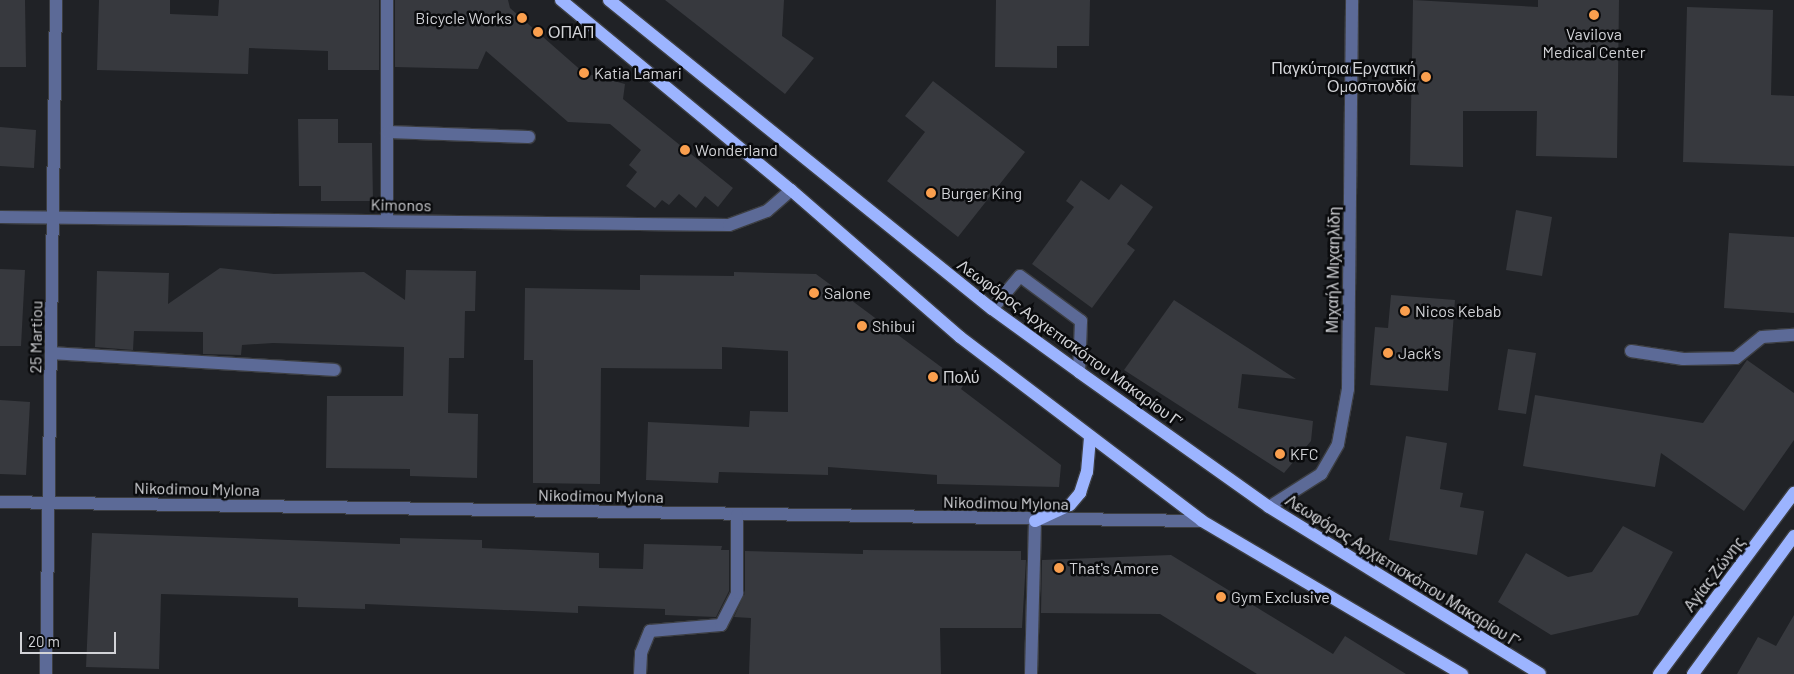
<!DOCTYPE html>
<meta charset="utf-8">
<style>
body{margin:0}
#map{position:relative;width:1794px;height:674px;overflow:hidden;background:#202226;font-family:Barlow,sans-serif}
div>[style]{position:absolute}
[style*='--x']{left:calc(var(--x)*1px);top:calc(var(--y)*1px);width:calc(var(--w)*1px);rotate:calc(var(--a)*1deg)}
.building>*{inset:0;background:#37393e}
.roads{filter:drop-shadow(1px 0 #3c3e42) drop-shadow(-1px 0 #3c3e42) drop-shadow(0 1px #3c3e42) drop-shadow(0 -1px #3c3e42)}
.minor>*{height:12px;margin:-6px;padding:0 6px;transform-origin:6px;border-radius:6px;background:#5c6a97}
.major>*{height:12px;margin:-6px;padding:0 6px;transform-origin:6px;border-radius:6px;background:#9cb4ff}
.dots>*{width:14px;height:14px;translate:-50% -50%;box-sizing:border-box;border:2px solid #0a0b0d;border-radius:50%}
span{translate:-50% -50%;white-space:nowrap;text-align:center;line-height:1.15;-webkit-text-stroke:5px #0a0b0d;paint-order:stroke}
.poi-label{font-size:16px;color:#d2d3d7}
.right{translate:-100% -50%;text-align:right}
.left{translate:0 -50%;text-align:left}
.street-label{font-size:16px;color:#d2d3d7}
.scale{position:absolute;left:20px;top:632px;width:96px;height:22px;box-sizing:border-box;border:2px solid #d2d3d7;border-top:0;padding-left:6px;font-size:15px;line-height:18px;white-space:nowrap;color:#d2d3d7;-webkit-text-stroke:4px #0a0b0d;paint-order:stroke}
</style>
<div id="map">
<div class="building">
<i style="clip-path:polygon(0 0,25px 0,26px 67px,0 67px)"></i>
<i style="clip-path:polygon(99px 0,170px 0,170px 14px,218px 16px,219px 0,379px 0,379px 70px,328px 70px,328px 51px,249px 48px,248px 74px,97px 70px)"></i>
<i style="clip-path:polygon(395px 0,508px 0,510px 8px,584px 73px,625px 84px,623px 99px,733px 188px,718px 207px,705px 196px,696px 208px,679px 194px,669px 205px,662px 200px,655px 208px,626px 186px,637px 172px,629px 165px,641px 150px,610px 124px,568px 122px,486px 51px,478px 69px,395px 67px)"></i>
<i style="clip-path:polygon(665px 0,784px 0,782px 36px,814px 58px,785px 94px)"></i>
<i style="clip-path:polygon(996px 0,1090px 0,1089px 46px,1057px 46px,1057px 68px,995px 67px)"></i>
<i style="clip-path:polygon(1413px 0,1538px 7px,1538px 0,1619px 0,1617px 158px,1536px 156px,1537px 111px,1463px 111px,1463px 167px,1410px 165px)"></i>
<i style="clip-path:polygon(1687px 7px,1773px 10px,1771px 95px,1794px 96px,1794px 166px,1683px 162px)"></i>
<i style="clip-path:polygon(933px 81px,1025px 152px,958px 237px,887px 181px,925px 132px,905px 116px)"></i>
<i style="clip-path:polygon(298px 119px,338px 119px,338px 143px,372px 143px,373px 201px,321px 201px,321px 186px,299px 186px)"></i>
<i style="clip-path:polygon(0 127px,36px 130px,34px 168px,0 166px)"></i>
<i style="clip-path:polygon(1081px 180px,1109px 200px,1121px 184px,1153px 207px,1127px 244px,1135px 250px,1092px 308px,1032px 264px,1074px 207px,1066px 201px)"></i>
<i style="clip-path:polygon(1516px 210px,1552px 217px,1542px 276px,1506px 270px)"></i>
<i style="clip-path:polygon(1729px 233px,1794px 237px,1794px 313px,1724px 308px)"></i>
<i style="clip-path:polygon(220px 268px,274px 274px,364px 272px,405px 300px,406px 270px,476px 271px,475px 311px,465px 311px,464px 358px,449px 358px,448px 413px,478px 414px,477px 478px,410px 476px,410px 469px,326px 468px,327px 396px,403px 396px,404px 347px,273px 343px,242px 345px,241px 355px,203px 354px,203px 332px,134px 331px,133px 350px,95px 347px,97px 271px,169px 273px,168px 304px)"></i>
<i style="clip-path:polygon(0 269px,25px 270px,21px 346px,0 346px)"></i>
<i style="clip-path:polygon(734px 272px,816px 274px,964px 384px,961px 389px,1061px 465px,1059px 487px,937px 484px,937px 475px,828px 467px,828px 475px,719px 472px,718px 483px,646px 480px,648px 422px,749px 427px,750px 411px,788px 412px,788px 351px,722px 347px,722px 369px,601px 368px,600px 484px,533px 483px,533px 360px,524px 360px,525px 288px,640px 290px,640px 275px,734px 276px)"></i>
<i style="clip-path:polygon(1391px 295px,1455px 300px,1448px 391px,1370px 385px,1375px 327px,1388px 328px)"></i>
<i style="clip-path:polygon(1174px 300px,1296px 379px,1242px 374px,1238px 408px,1313px 421px,1311px 441px,1284px 473px,1124px 370px)"></i>
<i style="clip-path:polygon(1508px 349px,1536px 353px,1526px 414px,1498px 410px)"></i>
<i style="clip-path:polygon(1747px 360px,1794px 393px,1794px 440px,1744px 511px,1661px 453px,1655px 487px,1523px 466px,1535px 395px,1703px 423px)"></i>
<i style="clip-path:polygon(0 400px,30px 402px,26px 475px,0 474px)"></i>
<i style="clip-path:polygon(1406px 436px,1447px 443px,1440px 489px,1463px 493px,1460px 507px,1484px 511px,1477px 555px,1389px 540px)"></i>
<i style="clip-path:polygon(1623px 526px,1673px 552px,1638px 615px,1551px 635px,1498px 602px,1526px 553px,1568px 577px,1592px 572px)"></i>
<i style="clip-path:polygon(92px 533px,400px 544px,400px 538px,482px 540px,482px 548px,599px 553px,599px 568px,643px 569px,644px 544px,722px 546px,721px 550px,729px 550px,729px 591px,716px 617px,665px 615px,665px 609px,578px 606px,578px 613px,365px 604px,365px 609px,298px 607px,298px 598px,161px 594px,159px 669px,86px 667px)"></i>
<i style="clip-path:polygon(863px 550px,1021px 551px,1021px 560px,1026px 560px,1022px 628px,940px 628px,941px 674px,749px 674px,751px 618px,734px 617px,745px 593px,745px 551px,863px 554px)"></i>
<i style="clip-path:polygon(1171px 555px,1333px 654px,1345px 636px,1406px 674px,1257px 674px,1160px 614px,1041px 613px,1042px 560px)"></i>
<i style="clip-path:polygon(1794px 615px,1794px 674px,1737px 674px,1758px 637px,1776px 646px)"></i>
</div>
<div class="roads">
<div class="minor">
<i style="--x:387;--y:0;--w:221;--a:90"></i>
<i style="--x:387;--y:132;--w:142;--a:2"></i>
<i style="--x:0;--y:217;--w:729;--a:0.63"></i>
<i style="--x:729;--y:225;--w:40;--a:-20.2"></i>
<i style="--x:767;--y:211;--w:32;--a:-41"></i>
<i style="--x:992;--y:309;--w:43;--a:-49.7"></i>
<i style="--x:1020;--y:276;--w:76;--a:36.4"></i>
<i style="--x:1081;--y:321;--w:51;--a:92.2"></i>
<i style="--x:1631;--y:351;--w:53;--a:8.7"></i>
<i style="--x:1683;--y:359;--w:53;--a:-1.1"></i>
<i style="--x:1736;--y:358;--w:33;--a:-39"></i>
<i style="--x:1762;--y:337;--w:32;--a:-4"></i>
<i style="--x:52;--y:353;--w:283;--a:3.4"></i>
<i style="--x:0;--y:502;--w:1202;--a:0.91"></i>
<i style="--x:1269;--y:507;--w:62;--a:-32.4"></i>
<i style="--x:1321;--y:474;--w:34;--a:-60"></i>
<i style="--x:1338;--y:444;--w:56;--a:-79.7"></i>
<i style="--x:1348;--y:389;--w:389;--a:-89.4"></i>
<i style="--x:46;--y:674;--w:674;--a:-89.15"></i>
<i style="--x:640;--y:674;--w:21;--a:-87"></i>
<i style="--x:641;--y:653;--w:24;--a:-68"></i>
<i style="--x:650;--y:631;--w:71;--a:-4.8"></i>
<i style="--x:721;--y:625;--w:36;--a:-63"></i>
<i style="--x:737;--y:593;--w:78;--a:-90"></i>
<i style="--x:1031;--y:674;--w:153;--a:-88.5"></i>
</div>
<div class="major">
<i style="--x:561;--y:0;--w:298;--a:39.6"></i>
<i style="--x:791;--y:190;--w:224;--a:41"></i>
<i style="--x:960;--y:337;--w:304;--a:37.2"></i>
<i style="--x:1202;--y:521;--w:302;--a:30.5"></i>
<i style="--x:609;--y:0;--w:492;--a:38.9"></i>
<i style="--x:992;--y:309;--w:107;--a:35.9"></i>
<i style="--x:1079;--y:372;--w:233;--a:35.4"></i>
<i style="--x:1269;--y:507;--w:318;--a:31.6"></i>
<i style="--x:1035;--y:521;--w:38;--a:-25"></i>
<i style="--x:1070;--y:505;--w:16;--a:-50"></i>
<i style="--x:1080;--y:493;--w:22;--a:-72"></i>
<i style="--x:1087;--y:472;--w:36;--a:-85"></i>
<i style="--x:1659;--y:674;--w:226;--a:-53.3"></i>
<i style="--x:1693;--y:674;--w:171;--a:-53.8"></i>
</div>
</div>
<div class="dots">
<i style="left:1594px;top:15px;background:#fa9f4e"></i>
<i style="left:522px;top:18px;background:#fa9f4e"></i>
<i style="left:538px;top:32px;background:#fa9f4e"></i>
<i style="left:584px;top:73px;background:#fa9f4e"></i>
<i style="left:1426px;top:77px;background:#fa9f4e"></i>
<i style="left:685px;top:150px;background:#fa9f4e"></i>
<i style="left:931px;top:193px;background:#fa9f4e"></i>
<i style="left:814px;top:293px;background:#fa9f4e"></i>
<i style="left:1405px;top:311px;background:#fa9f4e"></i>
<i style="left:862px;top:326px;background:#fa9f4e"></i>
<i style="left:1388px;top:353px;background:#fa9f4e"></i>
<i style="left:933px;top:377px;background:#fa9f4e"></i>
<i style="left:1280px;top:454px;background:#fa9f4e"></i>
<i style="left:1059px;top:568px;background:#fa9f4e"></i>
<i style="left:1221px;top:597px;background:#fa9f4e"></i>
</div>
<div class="poi-label">
<span class="right" style="left:512px;top:18px">Bicycle Works</span>
<span class="left" style="left:548px;top:32px">ΟΠΑΠ</span>
<span style="left:1594px;top:43px">Vavilova<br>Medical Center</span>
<span class="right" style="left:1416px;top:77px">Παγκύπρια Εργατική<br>Ομοσπονδία</span>
<span class="left" style="left:594px;top:73px">Katia Lamari</span>
<span class="left" style="left:695px;top:150px">Wonderland</span>
<span class="left" style="left:941px;top:193px">Burger King</span>
<span class="left" style="left:824px;top:293px">Salone</span>
<span class="left" style="left:1415px;top:311px">Nicos Kebab</span>
<span class="left" style="left:872px;top:326px">Shibui</span>
<span class="left" style="left:1398px;top:353px">Jack's</span>
<span class="left" style="left:943px;top:377px">Πολύ</span>
<span class="left" style="left:1290px;top:454px">KFC</span>
<span class="left" style="left:1069px;top:568px">That's Amore</span>
<span class="left" style="left:1231px;top:597px">Gym Exclusive</span>
</div>
<div class="street-label">
<span style="left:401px;top:205px;rotate:1deg">Kimonos</span>
<span style="left:1333px;top:270px;rotate:-89deg">Μιχαήλ Μιχαηλίδη</span>
<span style="left:36px;top:337px;rotate:-89deg">25 Martiou</span>
<span style="left:1070px;top:343px;rotate:36deg">Λεωφόρος Αρχιεπισκόπου Μακαρίου Γ’</span>
<span style="left:197px;top:489px;rotate:1deg">Nikodimou Mylona</span>
<span style="left:601px;top:496px;rotate:1deg">Nikodimou Mylona</span>
<span style="left:1006px;top:503px;rotate:1deg">Nikodimou Mylona</span>
<span style="left:1403px;top:571px;rotate:32deg">Λεωφόρος Αρχιεπισκόπου Μακαρίου Γ’</span>
<span style="left:1714px;top:574px;rotate:-53deg">Αγίας Ζώνης</span>
</div>
<div class="scale">20 m</div>
</div>
